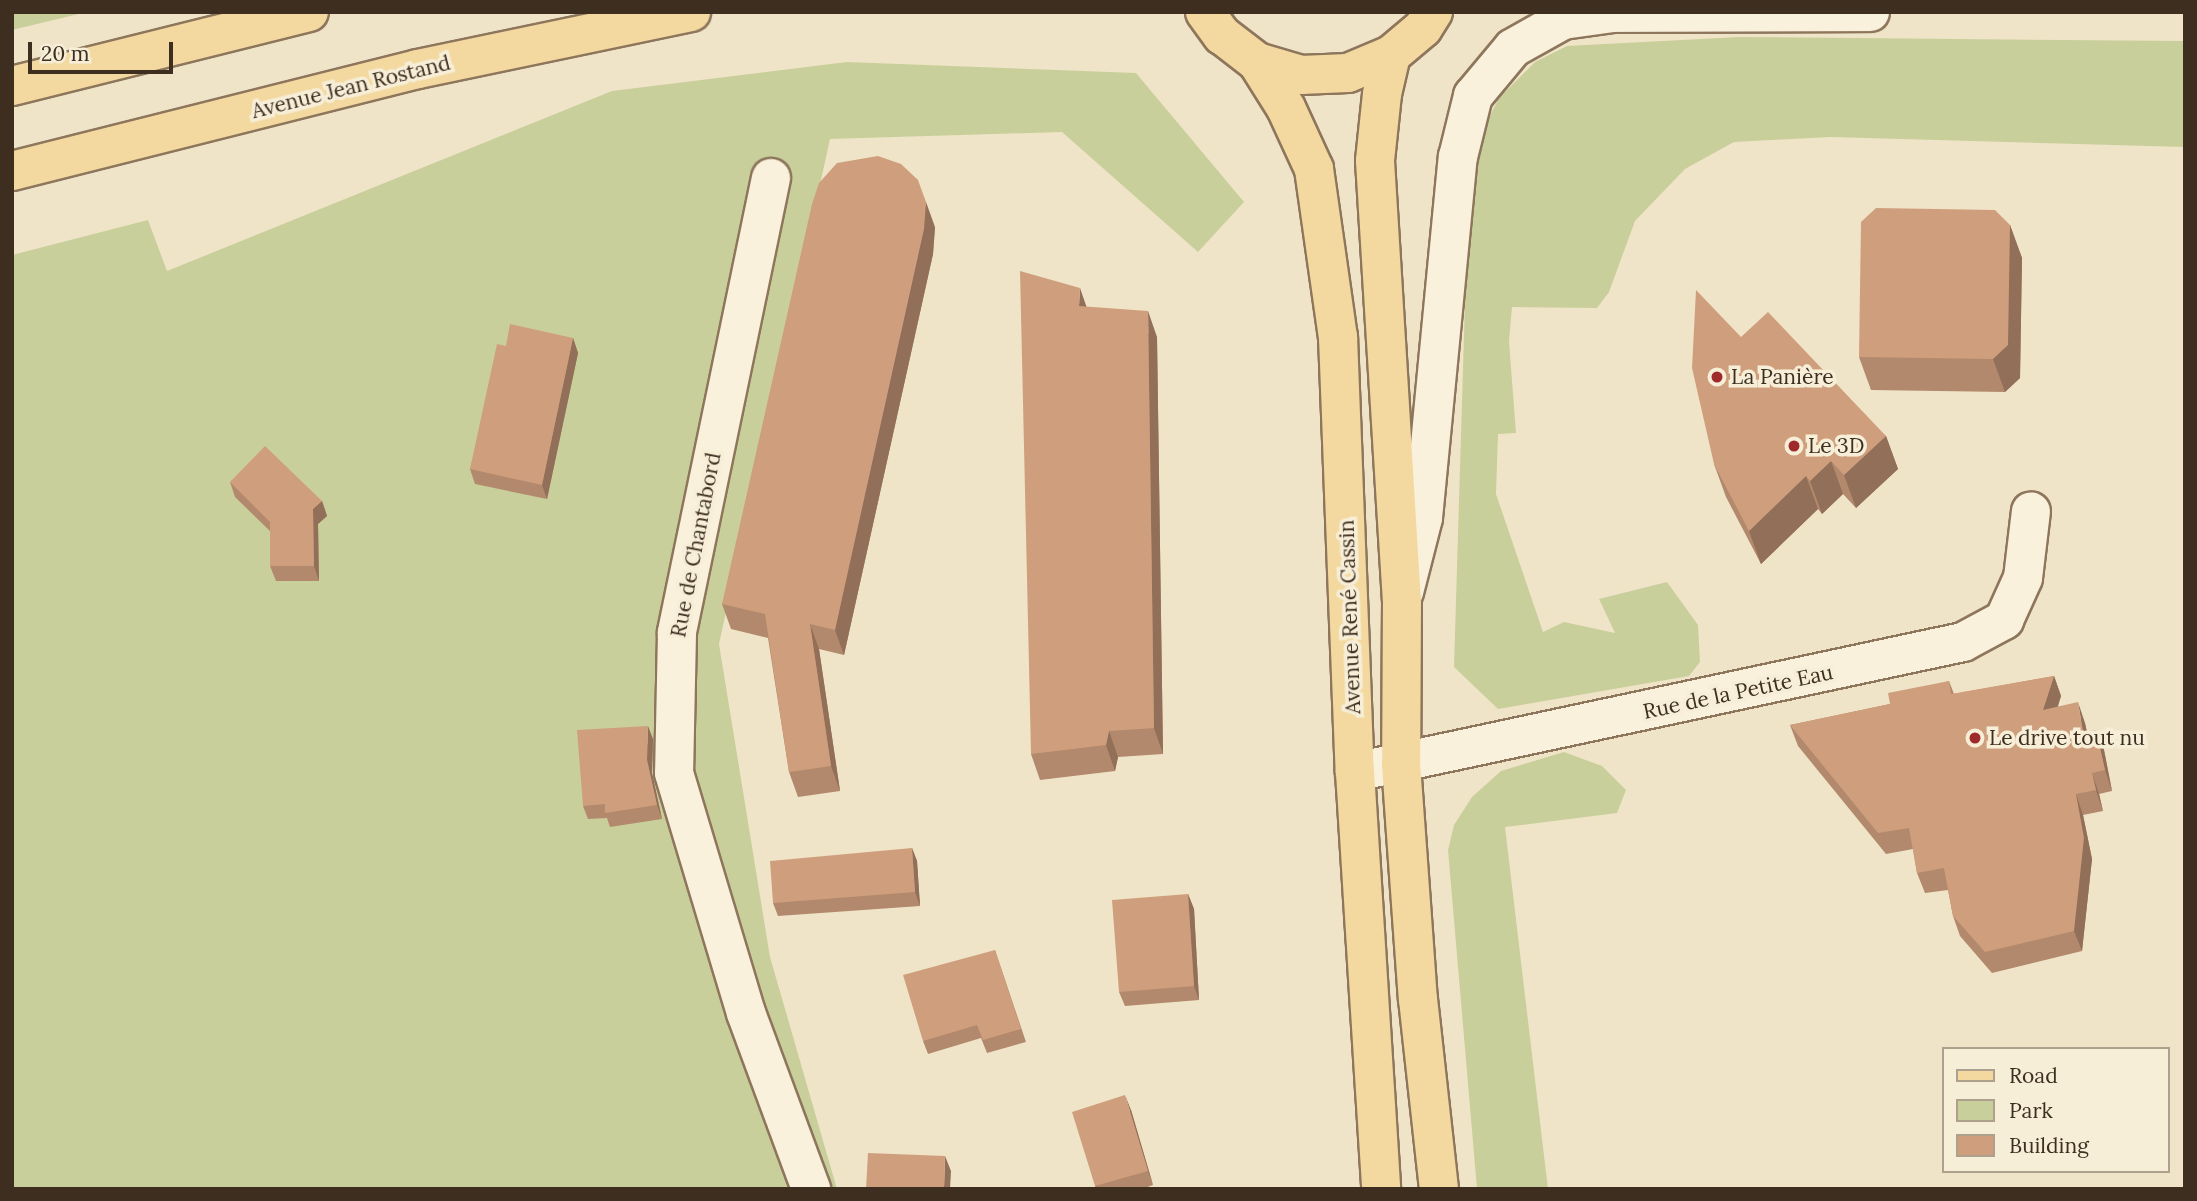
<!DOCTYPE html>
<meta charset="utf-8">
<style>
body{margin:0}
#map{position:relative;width:2197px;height:1201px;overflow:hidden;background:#f0e4c8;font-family:Lora,serif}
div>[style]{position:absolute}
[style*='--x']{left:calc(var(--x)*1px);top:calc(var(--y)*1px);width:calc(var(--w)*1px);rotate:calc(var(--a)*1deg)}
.green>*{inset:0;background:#c9cf9b}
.roads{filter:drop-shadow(2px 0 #8d765c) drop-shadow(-2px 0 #8d765c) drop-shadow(0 2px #8d765c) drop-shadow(0 -2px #8d765c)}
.minor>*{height:38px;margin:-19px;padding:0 19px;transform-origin:19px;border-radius:19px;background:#faf1dc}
.major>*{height:38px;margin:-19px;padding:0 19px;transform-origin:19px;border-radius:19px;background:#f3d9a0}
.wall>*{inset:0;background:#b2896c}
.shaded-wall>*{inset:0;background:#916f58}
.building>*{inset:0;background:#cf9f7d}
.dots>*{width:19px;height:19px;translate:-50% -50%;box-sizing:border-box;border:4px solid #f7eed8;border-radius:50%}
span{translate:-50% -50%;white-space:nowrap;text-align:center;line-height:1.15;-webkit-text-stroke:7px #f7eed8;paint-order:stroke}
.street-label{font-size:21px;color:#3d2e20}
.poi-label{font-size:21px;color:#3d2e20}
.left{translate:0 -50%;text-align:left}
.frame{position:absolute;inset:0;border:14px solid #3d2e20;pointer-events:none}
.legend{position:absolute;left:1942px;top:1047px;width:228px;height:126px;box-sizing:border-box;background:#f7eed8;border:2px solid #ada18e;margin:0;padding:9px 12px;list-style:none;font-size:21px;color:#3d2e20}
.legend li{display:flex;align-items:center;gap:14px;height:35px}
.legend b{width:35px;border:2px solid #ada18e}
.scale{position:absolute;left:28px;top:42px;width:145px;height:32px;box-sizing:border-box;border:4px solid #3d2e20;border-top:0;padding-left:9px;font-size:21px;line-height:24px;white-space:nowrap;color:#3d2e20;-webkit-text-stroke:5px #f7eed8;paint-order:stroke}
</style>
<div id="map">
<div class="green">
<i style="clip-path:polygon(12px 12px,87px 12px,12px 30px)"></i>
<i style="clip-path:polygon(1739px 37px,2185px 41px,2185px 147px,1830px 137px,1734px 142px,1685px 169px,1635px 221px,1609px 292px,1597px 308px,1512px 307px,1509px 341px,1516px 433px,1498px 434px,1496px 494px,1543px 632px,1564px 622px,1615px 633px,1599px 599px,1667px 582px,1698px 625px,1700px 662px,1689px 676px,1498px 709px,1454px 667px,1466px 268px,1479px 137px,1499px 98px,1535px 62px,1567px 46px)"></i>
<i style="clip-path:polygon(847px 62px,1136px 73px,1244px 202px,1198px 252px,1062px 132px,830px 139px,719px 644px,770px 957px,837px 1189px,12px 1189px,12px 255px,148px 220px,167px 271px,612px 91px)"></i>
<i style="clip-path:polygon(1564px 752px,1602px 766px,1626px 790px,1617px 813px,1505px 827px,1548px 1189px,1477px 1189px,1448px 850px,1454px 825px,1472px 797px,1501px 771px)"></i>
</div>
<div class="roads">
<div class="minor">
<i style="--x:771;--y:178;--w:465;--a:101.7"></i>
<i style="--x:677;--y:633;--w:140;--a:91.2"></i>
<i style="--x:674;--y:773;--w:251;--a:73.3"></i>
<i style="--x:746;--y:1013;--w:188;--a:69.7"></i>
<i style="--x:1404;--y:592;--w:76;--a:-75.6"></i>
<i style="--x:1423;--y:518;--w:363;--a:-84.5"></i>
<i style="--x:1458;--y:157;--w:63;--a:-76.2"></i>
<i style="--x:1473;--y:96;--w:62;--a:-50.2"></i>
<i style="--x:1513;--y:48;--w:57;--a:-29.2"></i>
<i style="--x:1563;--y:20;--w:49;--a:-8.1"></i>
<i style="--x:1612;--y:13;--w:258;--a:-0.2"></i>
<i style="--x:1355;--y:772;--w:622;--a:-12.07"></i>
<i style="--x:1963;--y:642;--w:47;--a:-28.2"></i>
<i style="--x:2004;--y:620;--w:46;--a:-65.7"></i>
<i style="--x:2023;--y:578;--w:67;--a:-83.2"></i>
</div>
<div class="major">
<i style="--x:1205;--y:12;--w:29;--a:54"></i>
<i style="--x:1222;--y:35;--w:44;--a:37.6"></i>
<i style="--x:1257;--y:62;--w:46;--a:16.5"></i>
<i style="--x:1301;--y:75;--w:47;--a:-2.4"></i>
<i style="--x:1348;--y:73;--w:47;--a:-22.7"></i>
<i style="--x:1391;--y:55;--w:42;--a:-40.2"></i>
<i style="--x:1423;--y:28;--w:19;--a:-58"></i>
<i style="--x:1391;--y:55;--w:40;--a:103"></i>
<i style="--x:1382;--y:94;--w:67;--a:96"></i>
<i style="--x:1375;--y:161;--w:440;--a:86.5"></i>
<i style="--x:1402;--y:600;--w:164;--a:90.3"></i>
<i style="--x:1401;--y:764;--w:236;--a:85.9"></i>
<i style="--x:1418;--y:999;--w:191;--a:83.7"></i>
<i style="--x:1257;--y:62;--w:54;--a:57.8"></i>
<i style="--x:1286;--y:108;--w:67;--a:65.3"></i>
<i style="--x:1314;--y:169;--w:170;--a:81.9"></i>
<i style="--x:1338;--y:337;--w:435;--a:87.8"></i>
<i style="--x:1355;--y:772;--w:418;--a:86.4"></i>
<i style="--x:12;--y:86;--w:306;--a:-14"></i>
<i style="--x:12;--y:171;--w:419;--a:-14.1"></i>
<i style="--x:418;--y:69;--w:279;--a:-11.8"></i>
</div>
</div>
<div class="wall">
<i style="clip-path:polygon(2010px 225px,2022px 258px,2020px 378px,2005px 392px,1871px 390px,1859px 357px)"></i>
<i style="clip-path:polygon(935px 227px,933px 254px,844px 655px,819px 649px,840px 791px,798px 797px,789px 772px,768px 638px,731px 629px,722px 604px)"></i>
<i style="clip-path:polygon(1087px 307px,1157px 337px,1163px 754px,1118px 757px,1115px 771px,1040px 780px,1031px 754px)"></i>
<i style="clip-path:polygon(1741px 337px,1886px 436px,1898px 469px,1856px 508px,1843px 494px,1822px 514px,1818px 509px,1761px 564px,1726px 497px,1714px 464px)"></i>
<i style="clip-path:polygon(573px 338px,578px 353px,547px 499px,475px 484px,470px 469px,506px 346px)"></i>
<i style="clip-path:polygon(230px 482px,322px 501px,327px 516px,318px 524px,319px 581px,276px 581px,270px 566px,270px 531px,235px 497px)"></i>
<i style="clip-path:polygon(2054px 676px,2061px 696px,2058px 706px,2085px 723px,2087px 732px,2104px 750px,2112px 791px,2099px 794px,2103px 811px,2083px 815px,2092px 859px,2082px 951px,1992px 973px,1960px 936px,1953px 916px,1948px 890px,1925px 893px,1917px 873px,1913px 849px,1886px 854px,1798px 746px,1790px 725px,1890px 704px,1949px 681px,1954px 694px)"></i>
<i style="clip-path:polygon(653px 739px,652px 773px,662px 819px,610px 827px,607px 818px,588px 819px,583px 806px)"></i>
<i style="clip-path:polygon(912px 848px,917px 861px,920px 906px,778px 916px,773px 903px)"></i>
<i style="clip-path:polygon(1188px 894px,1194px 909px,1199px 1000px,1125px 1006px,1119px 992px)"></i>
<i style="clip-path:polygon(995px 950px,1026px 1042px,987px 1053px,981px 1038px,928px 1054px,923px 1041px)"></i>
<i style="clip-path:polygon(1131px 1110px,1153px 1185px,1142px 1189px,1096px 1189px,1095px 1186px)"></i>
</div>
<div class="shaded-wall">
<i style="clip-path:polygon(926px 202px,935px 227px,933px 254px,844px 655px,835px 630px)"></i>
<i style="clip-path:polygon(2010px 225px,2022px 258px,2020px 378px,2005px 392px,1993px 359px)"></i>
<i style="clip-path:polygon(1080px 288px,1089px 314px,1079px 306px)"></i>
<i style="clip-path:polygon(1148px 311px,1157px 337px,1163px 754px,1154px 728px)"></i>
<i style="clip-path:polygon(573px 338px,578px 353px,547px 499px,542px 485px)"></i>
<i style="clip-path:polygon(1886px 436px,1898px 469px,1856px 508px,1844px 475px)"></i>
<i style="clip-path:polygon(1831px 461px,1843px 494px,1822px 514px,1810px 481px)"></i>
<i style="clip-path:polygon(1806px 476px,1818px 509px,1761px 564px,1749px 531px)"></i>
<i style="clip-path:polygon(322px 501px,327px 516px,318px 524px,319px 581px,314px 566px,313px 509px)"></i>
<i style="clip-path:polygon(810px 624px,819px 649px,840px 791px,831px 766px)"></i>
<i style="clip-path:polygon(2054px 676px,2061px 696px,2050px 730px,2043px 710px)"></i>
<i style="clip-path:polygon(2078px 702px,2085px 723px,2091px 753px,2083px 732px)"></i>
<i style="clip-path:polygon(648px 726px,653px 739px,652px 773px,662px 819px,657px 805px,647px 760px)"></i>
<i style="clip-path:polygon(2096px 730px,2104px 750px,2112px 791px,2105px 770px)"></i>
<i style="clip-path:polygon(1109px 731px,1118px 757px,1115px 771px,1106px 745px)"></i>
<i style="clip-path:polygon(2092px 773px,2099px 794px,2103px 811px,2096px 790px)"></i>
<i style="clip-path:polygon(2076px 794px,2083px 815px,2092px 859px,2082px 951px,2074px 931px)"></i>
<i style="clip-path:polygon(912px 848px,917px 861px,920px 906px,915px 892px)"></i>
<i style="clip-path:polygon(1188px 894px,1194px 909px,1199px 1000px,1194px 986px)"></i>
<i style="clip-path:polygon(1125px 1095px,1131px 1110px,1153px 1185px,1148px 1171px)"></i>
<i style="clip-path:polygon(945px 1156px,951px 1171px,950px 1189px,944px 1189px)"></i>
</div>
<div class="building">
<i style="clip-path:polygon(878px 156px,901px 164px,918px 180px,926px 202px,924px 229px,835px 630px,810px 624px,831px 766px,789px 772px,765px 614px,722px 604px,812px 204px,819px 183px,837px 163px)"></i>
<i style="clip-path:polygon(1876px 208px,1995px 210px,2010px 225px,2008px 345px,1993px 359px,1859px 357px,1861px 222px)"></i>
<i style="clip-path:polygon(1020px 271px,1080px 288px,1079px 306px,1148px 311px,1154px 728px,1109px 731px,1106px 745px,1031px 754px)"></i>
<i style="clip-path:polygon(1696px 290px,1741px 337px,1768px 312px,1886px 436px,1844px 475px,1831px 461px,1810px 481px,1806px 476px,1749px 531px,1714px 464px,1692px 368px)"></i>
<i style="clip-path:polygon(510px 324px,573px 338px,542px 485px,470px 469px,497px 344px,506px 346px)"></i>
<i style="clip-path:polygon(265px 446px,322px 501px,313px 509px,314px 566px,270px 566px,270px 522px,230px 482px)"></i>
<i style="clip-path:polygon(2054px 676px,2043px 710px,2078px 702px,2083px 732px,2096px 730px,2105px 770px,2092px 773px,2096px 790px,2076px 794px,2084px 838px,2074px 931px,1985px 952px,1953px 916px,1944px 868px,1917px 873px,1909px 828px,1878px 833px,1790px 725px,1890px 704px,1888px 693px,1949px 681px,1951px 694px)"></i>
<i style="clip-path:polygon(648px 726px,647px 760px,657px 805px,605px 813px,605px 804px,583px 806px,577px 730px)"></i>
<i style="clip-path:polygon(912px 848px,915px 892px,773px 903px,770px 861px)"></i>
<i style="clip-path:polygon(1188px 894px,1194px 986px,1119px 992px,1112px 900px)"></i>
<i style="clip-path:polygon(995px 950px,1021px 1029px,983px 1040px,977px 1025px,923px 1041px,903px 975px)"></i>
<i style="clip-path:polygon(1125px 1095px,1148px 1171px,1095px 1186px,1072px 1112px)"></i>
<i style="clip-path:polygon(868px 1153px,945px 1156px,944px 1189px,866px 1189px)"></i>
</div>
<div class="dots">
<i style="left:1717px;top:377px;background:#9e2a2b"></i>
<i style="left:1794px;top:446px;background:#9e2a2b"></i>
<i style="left:1975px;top:738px;background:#9e2a2b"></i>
</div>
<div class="street-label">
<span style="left:351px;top:87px;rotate:-14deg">Avenue Jean Rostand</span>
<span style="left:696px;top:545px;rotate:-79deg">Rue de Chantabord</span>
<span style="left:1350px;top:617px;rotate:-92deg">Avenue René Cassin</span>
<span style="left:1738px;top:692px;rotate:-12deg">Rue de la Petite Eau</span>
</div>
<div class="poi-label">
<span class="left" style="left:1731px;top:377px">La Panière</span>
<span class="left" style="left:1808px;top:446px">Le 3D</span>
<span class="left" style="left:1989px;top:738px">Le drive tout nu</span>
</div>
<div class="frame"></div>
<ul class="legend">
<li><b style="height:9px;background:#f3d9a0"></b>Road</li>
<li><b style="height:19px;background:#c9cf9b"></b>Park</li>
<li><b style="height:19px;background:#cf9f7d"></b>Building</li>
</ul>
<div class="scale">20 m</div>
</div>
